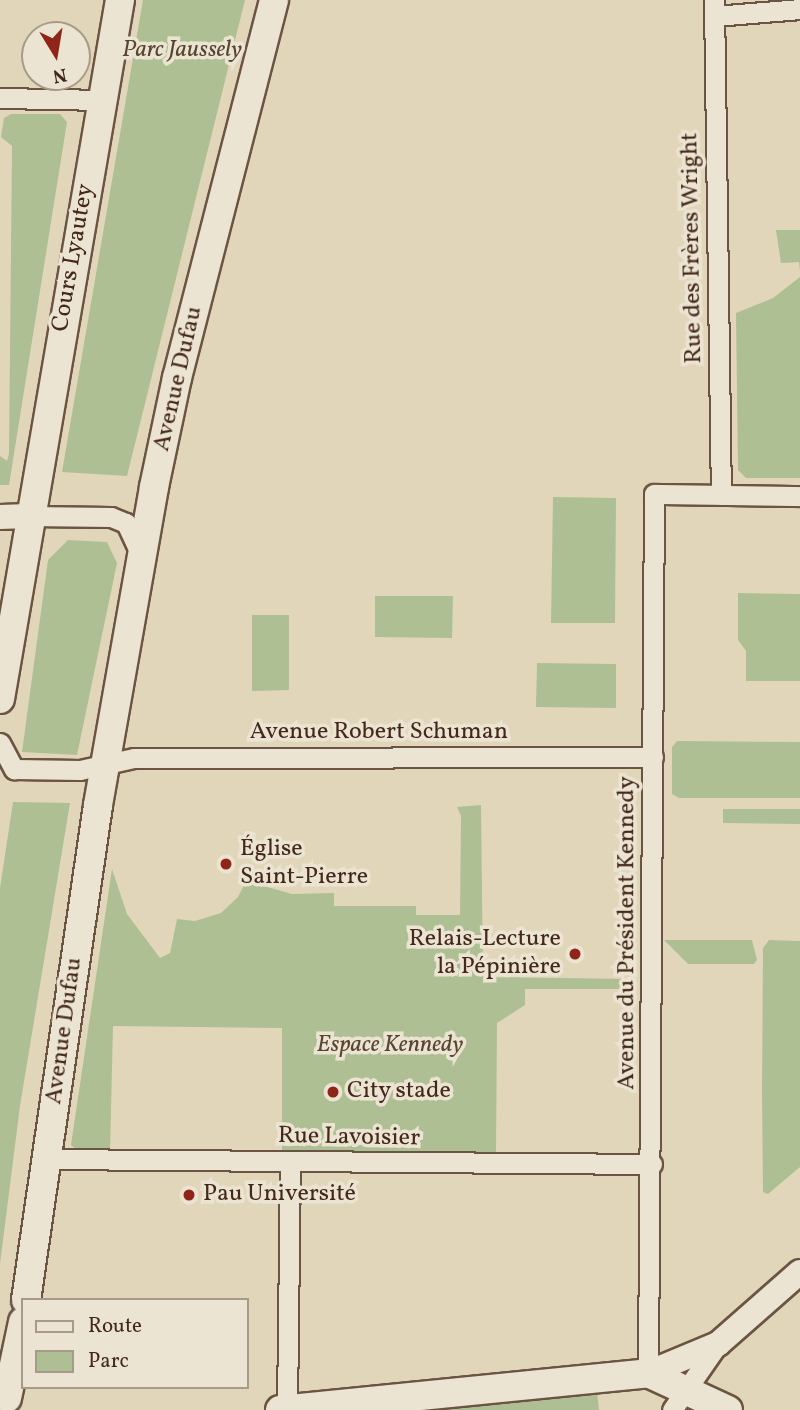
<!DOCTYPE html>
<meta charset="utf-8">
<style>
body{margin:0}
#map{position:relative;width:800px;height:1410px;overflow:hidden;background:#e2d6ba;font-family:Vollkorn,serif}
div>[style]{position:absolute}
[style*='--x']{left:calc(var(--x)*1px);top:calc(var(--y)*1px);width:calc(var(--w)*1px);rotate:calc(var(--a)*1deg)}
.green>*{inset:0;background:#aebf94}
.roads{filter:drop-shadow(2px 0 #6c5442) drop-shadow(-2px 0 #6c5442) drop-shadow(0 2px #6c5442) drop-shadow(0 -2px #6c5442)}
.minor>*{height:19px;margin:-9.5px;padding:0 9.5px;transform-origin:9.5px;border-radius:9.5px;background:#ece4d2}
.tertiary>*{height:24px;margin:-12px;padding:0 12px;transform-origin:12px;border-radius:12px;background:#ece4d2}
.secondary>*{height:28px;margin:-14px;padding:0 14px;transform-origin:14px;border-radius:14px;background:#ece4d2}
.dots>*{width:19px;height:19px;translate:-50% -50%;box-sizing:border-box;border:4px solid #ece4d2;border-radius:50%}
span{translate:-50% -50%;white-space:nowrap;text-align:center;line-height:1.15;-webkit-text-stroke:7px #ece4d2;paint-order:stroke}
.park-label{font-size:24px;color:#594632;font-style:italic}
.street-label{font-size:24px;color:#44281a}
.poi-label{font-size:24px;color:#44281a}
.left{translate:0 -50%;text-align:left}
.right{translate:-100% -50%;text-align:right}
.legend{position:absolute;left:21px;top:1298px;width:228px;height:91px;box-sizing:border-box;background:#ece4d2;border:2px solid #a99988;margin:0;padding:9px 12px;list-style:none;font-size:21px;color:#44281a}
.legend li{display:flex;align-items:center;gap:14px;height:35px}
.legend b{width:35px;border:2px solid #a99988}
.north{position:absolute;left:21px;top:21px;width:70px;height:70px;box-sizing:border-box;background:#ece4d2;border:2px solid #a99988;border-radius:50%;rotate:169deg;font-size:19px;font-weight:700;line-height:28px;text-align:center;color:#44281a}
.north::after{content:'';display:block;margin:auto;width:24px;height:32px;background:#8f2418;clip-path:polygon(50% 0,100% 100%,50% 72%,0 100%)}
</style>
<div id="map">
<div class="green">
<i style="clip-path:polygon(143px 0,245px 0,127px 476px,62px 472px)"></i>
<i style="clip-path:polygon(11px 114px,60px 114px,67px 122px,9px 485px,0 485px,0 456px,7px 461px,9px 454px,12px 146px,1px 137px,4px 118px)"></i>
<i style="clip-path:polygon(776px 230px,800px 230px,800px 271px,799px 262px,781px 263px)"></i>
<i style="clip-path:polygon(800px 277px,800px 478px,746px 478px,738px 470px,736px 313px,773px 298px)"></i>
<i style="clip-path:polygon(553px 497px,616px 498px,615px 623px,551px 623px)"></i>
<i style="clip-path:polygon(68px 540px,107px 542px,117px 563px,77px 755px,22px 752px,48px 560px)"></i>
<i style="clip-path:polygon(738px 593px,800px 594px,800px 681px,746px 681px,746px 651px,738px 640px)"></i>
<i style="clip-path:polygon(375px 596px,453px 596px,452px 638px,375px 637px)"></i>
<i style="clip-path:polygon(252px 615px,289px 615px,289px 690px,252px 691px)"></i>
<i style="clip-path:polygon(537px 663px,616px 664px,616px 708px,536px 707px)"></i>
<i style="clip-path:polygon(677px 741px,800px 742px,800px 798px,679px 798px,672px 794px,672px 747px)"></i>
<i style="clip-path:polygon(13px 802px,70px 803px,20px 1106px,0 1264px,0 888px)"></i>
<i style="clip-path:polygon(481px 805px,483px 977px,627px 979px,627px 989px,525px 989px,525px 1005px,497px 1023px,496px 1154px,282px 1153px,282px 1028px,113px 1026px,110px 1152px,79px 1152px,71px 1145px,112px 869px,127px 914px,160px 958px,170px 953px,177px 919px,195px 921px,221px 913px,238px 897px,246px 881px,292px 894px,334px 893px,334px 906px,416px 906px,416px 915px,460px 915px,461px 816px,457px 807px)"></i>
<i style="clip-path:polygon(723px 809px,800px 809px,800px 824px,723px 823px)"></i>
<i style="clip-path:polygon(664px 940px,752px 940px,757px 960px,754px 964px,688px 964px)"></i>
<i style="clip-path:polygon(769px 940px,800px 941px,800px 1167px,768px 1194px,763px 1192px,762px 1092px,763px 948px)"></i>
<i style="clip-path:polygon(597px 1392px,599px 1410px,411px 1410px)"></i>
</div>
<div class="roads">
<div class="minor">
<i style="--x:714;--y:0;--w:495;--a:89.2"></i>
<i style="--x:715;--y:16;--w:85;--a:-4.7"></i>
<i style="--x:0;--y:98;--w:101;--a:1.1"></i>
<i style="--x:29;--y:516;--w:82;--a:0.7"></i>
<i style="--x:111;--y:517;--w:16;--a:22"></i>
<i style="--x:126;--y:523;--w:35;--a:65"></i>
<i style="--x:0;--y:743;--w:30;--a:62"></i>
<i style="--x:14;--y:769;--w:66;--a:0.9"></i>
<i style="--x:80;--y:770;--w:55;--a:-12.5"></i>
<i style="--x:134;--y:758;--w:519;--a:-0.11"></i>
<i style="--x:46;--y:1159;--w:606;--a:0.47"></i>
<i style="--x:648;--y:1373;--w:879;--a:-89.61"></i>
<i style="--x:654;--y:494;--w:146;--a:0.8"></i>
<i style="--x:287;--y:1409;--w:247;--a:-89.3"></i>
<i style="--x:672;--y:1410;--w:80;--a:-55.1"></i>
</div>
<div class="tertiary">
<i style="--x:0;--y:517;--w:29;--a:-2"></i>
<i style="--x:648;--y:1373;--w:76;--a:-22.5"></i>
<i style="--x:718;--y:1344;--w:109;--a:-41.3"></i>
</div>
<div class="secondary">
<i style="--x:0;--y:699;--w:709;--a:-80.26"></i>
<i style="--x:26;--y:1300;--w:500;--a:-81.72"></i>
<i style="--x:98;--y:805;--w:323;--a:-80"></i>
<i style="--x:154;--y:487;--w:111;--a:-78.1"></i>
<i style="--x:177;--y:378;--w:390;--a:-75.6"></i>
<i style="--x:7;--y:1398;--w:78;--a:-78.1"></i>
<i style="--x:280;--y:1410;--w:370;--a:-5.7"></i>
<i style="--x:648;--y:1373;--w:88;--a:24.8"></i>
</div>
</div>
<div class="dots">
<i style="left:226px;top:864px;background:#8f2418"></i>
<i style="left:575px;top:954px;background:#8f2418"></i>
<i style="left:333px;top:1092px;background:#8f2418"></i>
<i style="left:189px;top:1195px;background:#8f2418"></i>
</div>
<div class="park-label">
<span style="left:182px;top:51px">Parc Jaussely</span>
<span style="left:390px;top:1046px">Espace Kennedy</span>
</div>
<div class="street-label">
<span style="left:693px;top:248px;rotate:-91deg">Rue des Frères Wright</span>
<span style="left:74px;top:258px;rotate:-80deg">Cours Lyautey</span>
<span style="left:179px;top:379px;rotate:-77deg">Avenue Dufau</span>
<span style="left:379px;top:733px">Avenue Robert Schuman</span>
<span style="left:628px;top:933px;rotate:-90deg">Avenue du Président Kennedy</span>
<span style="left:65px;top:1031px;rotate:-82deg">Avenue Dufau</span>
<span style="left:349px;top:1138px;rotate:1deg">Rue Lavoisier</span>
</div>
<div class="poi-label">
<span class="left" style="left:240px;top:864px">Église<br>Saint-Pierre</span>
<span class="right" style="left:561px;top:954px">Relais-Lecture<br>la Pépinière</span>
<span class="left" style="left:347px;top:1092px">City stade</span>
<span class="left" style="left:203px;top:1195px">Pau Université</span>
</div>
<ul class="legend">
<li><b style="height:9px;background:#ece4d2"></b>Route</li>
<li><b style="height:19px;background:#aebf94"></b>Parc</li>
</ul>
<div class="north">N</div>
</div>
